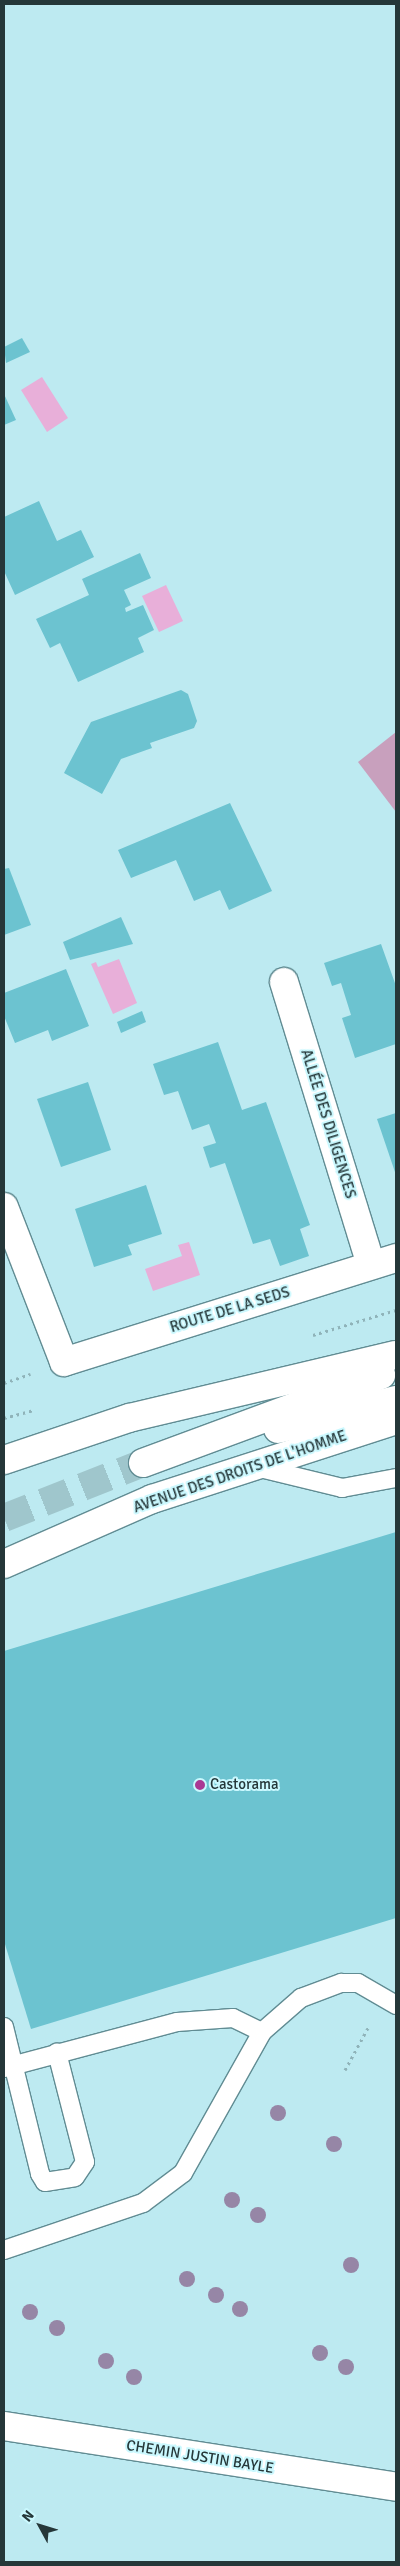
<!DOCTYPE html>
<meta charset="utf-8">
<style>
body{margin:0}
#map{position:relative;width:400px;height:2566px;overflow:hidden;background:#bdeaf1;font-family:Signika,sans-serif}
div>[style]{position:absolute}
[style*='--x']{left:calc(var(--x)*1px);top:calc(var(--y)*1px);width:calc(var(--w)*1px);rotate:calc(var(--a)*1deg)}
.green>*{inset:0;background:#c8a0bd}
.water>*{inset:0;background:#e8afd9}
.building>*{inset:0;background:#6cc3d0}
.secondary-tunnel>*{height:28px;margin-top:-14px;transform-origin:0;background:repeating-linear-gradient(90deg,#9fc6cc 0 28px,transparent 0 42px)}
.path>*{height:3px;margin-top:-1.5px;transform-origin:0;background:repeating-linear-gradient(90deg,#8fb3b9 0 2.5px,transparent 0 6.5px)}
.roads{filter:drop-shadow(1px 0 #618c93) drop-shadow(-1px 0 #618c93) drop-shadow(0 1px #618c93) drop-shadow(0 -1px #618c93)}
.service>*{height:18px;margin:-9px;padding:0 9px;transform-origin:9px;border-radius:9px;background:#fff}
.minor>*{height:28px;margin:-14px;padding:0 14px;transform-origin:14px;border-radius:14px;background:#fff}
.secondary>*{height:28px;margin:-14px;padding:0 14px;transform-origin:14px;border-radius:14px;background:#fff}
.trees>*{width:16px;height:16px;margin:-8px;border-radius:50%;background:#9686a6}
.dots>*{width:14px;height:14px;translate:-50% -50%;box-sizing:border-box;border:2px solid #caf8fe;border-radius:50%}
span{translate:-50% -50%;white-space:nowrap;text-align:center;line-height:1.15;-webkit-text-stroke:4px #caf8fe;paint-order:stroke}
.street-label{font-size:15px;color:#253739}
.poi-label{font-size:15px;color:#253739}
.left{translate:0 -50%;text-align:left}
.frame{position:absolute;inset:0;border:5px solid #253739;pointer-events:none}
.north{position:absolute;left:15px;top:2501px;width:50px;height:50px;-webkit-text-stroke:4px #caf8fe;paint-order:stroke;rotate:309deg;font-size:14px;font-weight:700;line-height:20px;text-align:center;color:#253739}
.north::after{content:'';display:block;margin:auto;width:18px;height:22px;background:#253739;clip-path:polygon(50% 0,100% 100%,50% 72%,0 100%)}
</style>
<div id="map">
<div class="green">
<i style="clip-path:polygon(396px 732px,396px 812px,358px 762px)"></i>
</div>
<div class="water">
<i style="clip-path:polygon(42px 377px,68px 418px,47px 432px,21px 390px)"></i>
<i style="clip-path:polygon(166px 585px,183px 621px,159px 632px,142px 596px)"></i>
<i style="clip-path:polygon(119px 959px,137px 1003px,113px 1014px,91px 964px,96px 962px,98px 967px)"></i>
<i style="clip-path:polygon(189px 1242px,200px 1275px,153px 1291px,145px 1269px,182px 1256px,178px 1245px)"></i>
</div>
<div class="building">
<i style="clip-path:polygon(22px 338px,30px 352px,6px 363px,4px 347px)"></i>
<i style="clip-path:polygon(4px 394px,16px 420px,4px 425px)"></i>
<i style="clip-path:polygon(39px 501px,57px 541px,81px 530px,94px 557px,15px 595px,4px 571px,4px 517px)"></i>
<i style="clip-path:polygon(140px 553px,151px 578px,124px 590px,131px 605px,125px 608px,126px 612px,143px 605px,154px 630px,138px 638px,144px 652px,78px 682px,60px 643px,50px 648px,36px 619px,89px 595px,82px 579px)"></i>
<i style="clip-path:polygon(181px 690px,188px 694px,197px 721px,194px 728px,150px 743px,152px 748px,121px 759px,102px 794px,64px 773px,91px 722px)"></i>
<i style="clip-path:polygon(230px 803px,272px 891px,229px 910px,220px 890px,194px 901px,176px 860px,131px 878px,118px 850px)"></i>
<i style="clip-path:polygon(9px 868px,31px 925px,4px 935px,4px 869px)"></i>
<i style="clip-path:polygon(121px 917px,133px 944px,70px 960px,63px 942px)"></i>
<i style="clip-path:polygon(381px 944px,396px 986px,396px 1044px,355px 1058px,342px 1018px,351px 1015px,341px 983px,332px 986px,324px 963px)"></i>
<i style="clip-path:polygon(66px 969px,89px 1026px,52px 1041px,48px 1030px,15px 1043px,4px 1016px,4px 993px)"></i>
<i style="clip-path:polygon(142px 1011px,146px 1022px,121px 1033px,117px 1022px)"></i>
<i style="clip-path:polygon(218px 1042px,242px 1110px,266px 1102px,310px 1225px,300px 1229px,309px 1256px,280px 1266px,270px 1239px,253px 1244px,225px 1163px,210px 1168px,203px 1147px,216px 1143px,209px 1124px,192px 1130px,178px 1091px,164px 1095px,153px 1064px)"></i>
<i style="clip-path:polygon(88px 1082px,111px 1150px,61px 1167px,37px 1099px)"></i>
<i style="clip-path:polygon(396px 1113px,396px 1175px,377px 1119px)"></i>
<i style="clip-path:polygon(146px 1185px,162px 1234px,128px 1245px,132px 1255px,94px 1267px,75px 1209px)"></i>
<i style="clip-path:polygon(396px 1532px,396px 1918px,31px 2029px,4px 1941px,4px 1651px)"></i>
</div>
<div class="secondary-tunnel">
<i style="--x:4;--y:1518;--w:149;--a:-21.6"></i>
</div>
<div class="path">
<i style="--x:313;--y:1335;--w:87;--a:-16.8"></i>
<i style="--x:4;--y:1383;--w:28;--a:-19"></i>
<i style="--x:4;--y:1418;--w:31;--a:-15"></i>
<i style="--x:345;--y:2070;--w:50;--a:-61.4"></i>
</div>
<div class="roads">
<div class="service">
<i style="--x:256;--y:1467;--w:89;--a:13.7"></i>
<i style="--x:342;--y:1488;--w:55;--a:-10.5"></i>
<i style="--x:4;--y:2027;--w:151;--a:76.2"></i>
<i style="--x:40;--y:2174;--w:9;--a:58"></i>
<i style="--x:45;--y:2182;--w:30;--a:-9"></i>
<i style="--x:75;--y:2177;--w:18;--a:-56"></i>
<i style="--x:85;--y:2162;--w:113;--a:-104.4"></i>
<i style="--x:4;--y:2068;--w:179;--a:-14.9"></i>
<i style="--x:177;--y:2022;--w:56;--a:-4.1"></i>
<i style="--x:233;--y:2018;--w:32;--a:26"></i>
<i style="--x:4;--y:2250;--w:147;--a:-18.7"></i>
<i style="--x:143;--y:2203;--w:50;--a:-36.9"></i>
<i style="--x:183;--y:2173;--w:162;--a:-60.7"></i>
<i style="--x:262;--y:2032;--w:52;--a:-41.1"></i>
<i style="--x:301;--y:1998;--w:43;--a:-20.6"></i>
<i style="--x:341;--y:1983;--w:17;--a:0"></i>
<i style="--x:358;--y:1983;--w:44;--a:30.1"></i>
</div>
<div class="minor">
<i style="--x:284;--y:982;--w:296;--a:72.9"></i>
<i style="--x:4;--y:1207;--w:166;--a:68.8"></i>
<i style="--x:64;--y:1362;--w:348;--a:-17.4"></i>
<i style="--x:4;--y:2426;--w:397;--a:8.8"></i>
</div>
<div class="secondary">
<i style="--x:278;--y:1429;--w:122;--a:-13.8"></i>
<i style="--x:4;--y:1460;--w:132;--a:-18.6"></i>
<i style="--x:129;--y:1418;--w:274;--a:-13.3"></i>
<i style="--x:143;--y:1463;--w:254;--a:-20.3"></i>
<i style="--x:4;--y:1564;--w:162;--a:-23.7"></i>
<i style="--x:152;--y:1499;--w:256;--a:-17.9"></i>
</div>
</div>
<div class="trees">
<i style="left:278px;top:2113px"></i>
<i style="left:334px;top:2144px"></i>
<i style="left:232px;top:2200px"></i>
<i style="left:258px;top:2215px"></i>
<i style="left:351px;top:2265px"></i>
<i style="left:187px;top:2279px"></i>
<i style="left:216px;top:2295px"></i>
<i style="left:240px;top:2309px"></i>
<i style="left:30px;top:2312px"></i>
<i style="left:57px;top:2328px"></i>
<i style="left:320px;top:2353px"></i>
<i style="left:106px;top:2361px"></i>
<i style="left:346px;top:2367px"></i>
<i style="left:134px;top:2377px"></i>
</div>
<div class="dots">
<i style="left:200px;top:1785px;background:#aa3994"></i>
</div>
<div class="street-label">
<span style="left:328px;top:1124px;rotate:73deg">ALLÉE DES DILIGENCES</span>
<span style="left:230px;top:1310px;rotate:-17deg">ROUTE DE LA SEDS</span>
<span style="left:240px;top:1472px;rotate:-19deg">AVENUE DES DROITS DE L'HOMME</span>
<span style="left:200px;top:2457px;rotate:9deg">CHEMIN JUSTIN BAYLE</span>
</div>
<div class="poi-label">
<span class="left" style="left:210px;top:1785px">Castorama</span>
</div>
<div class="frame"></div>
<div class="north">N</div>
</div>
